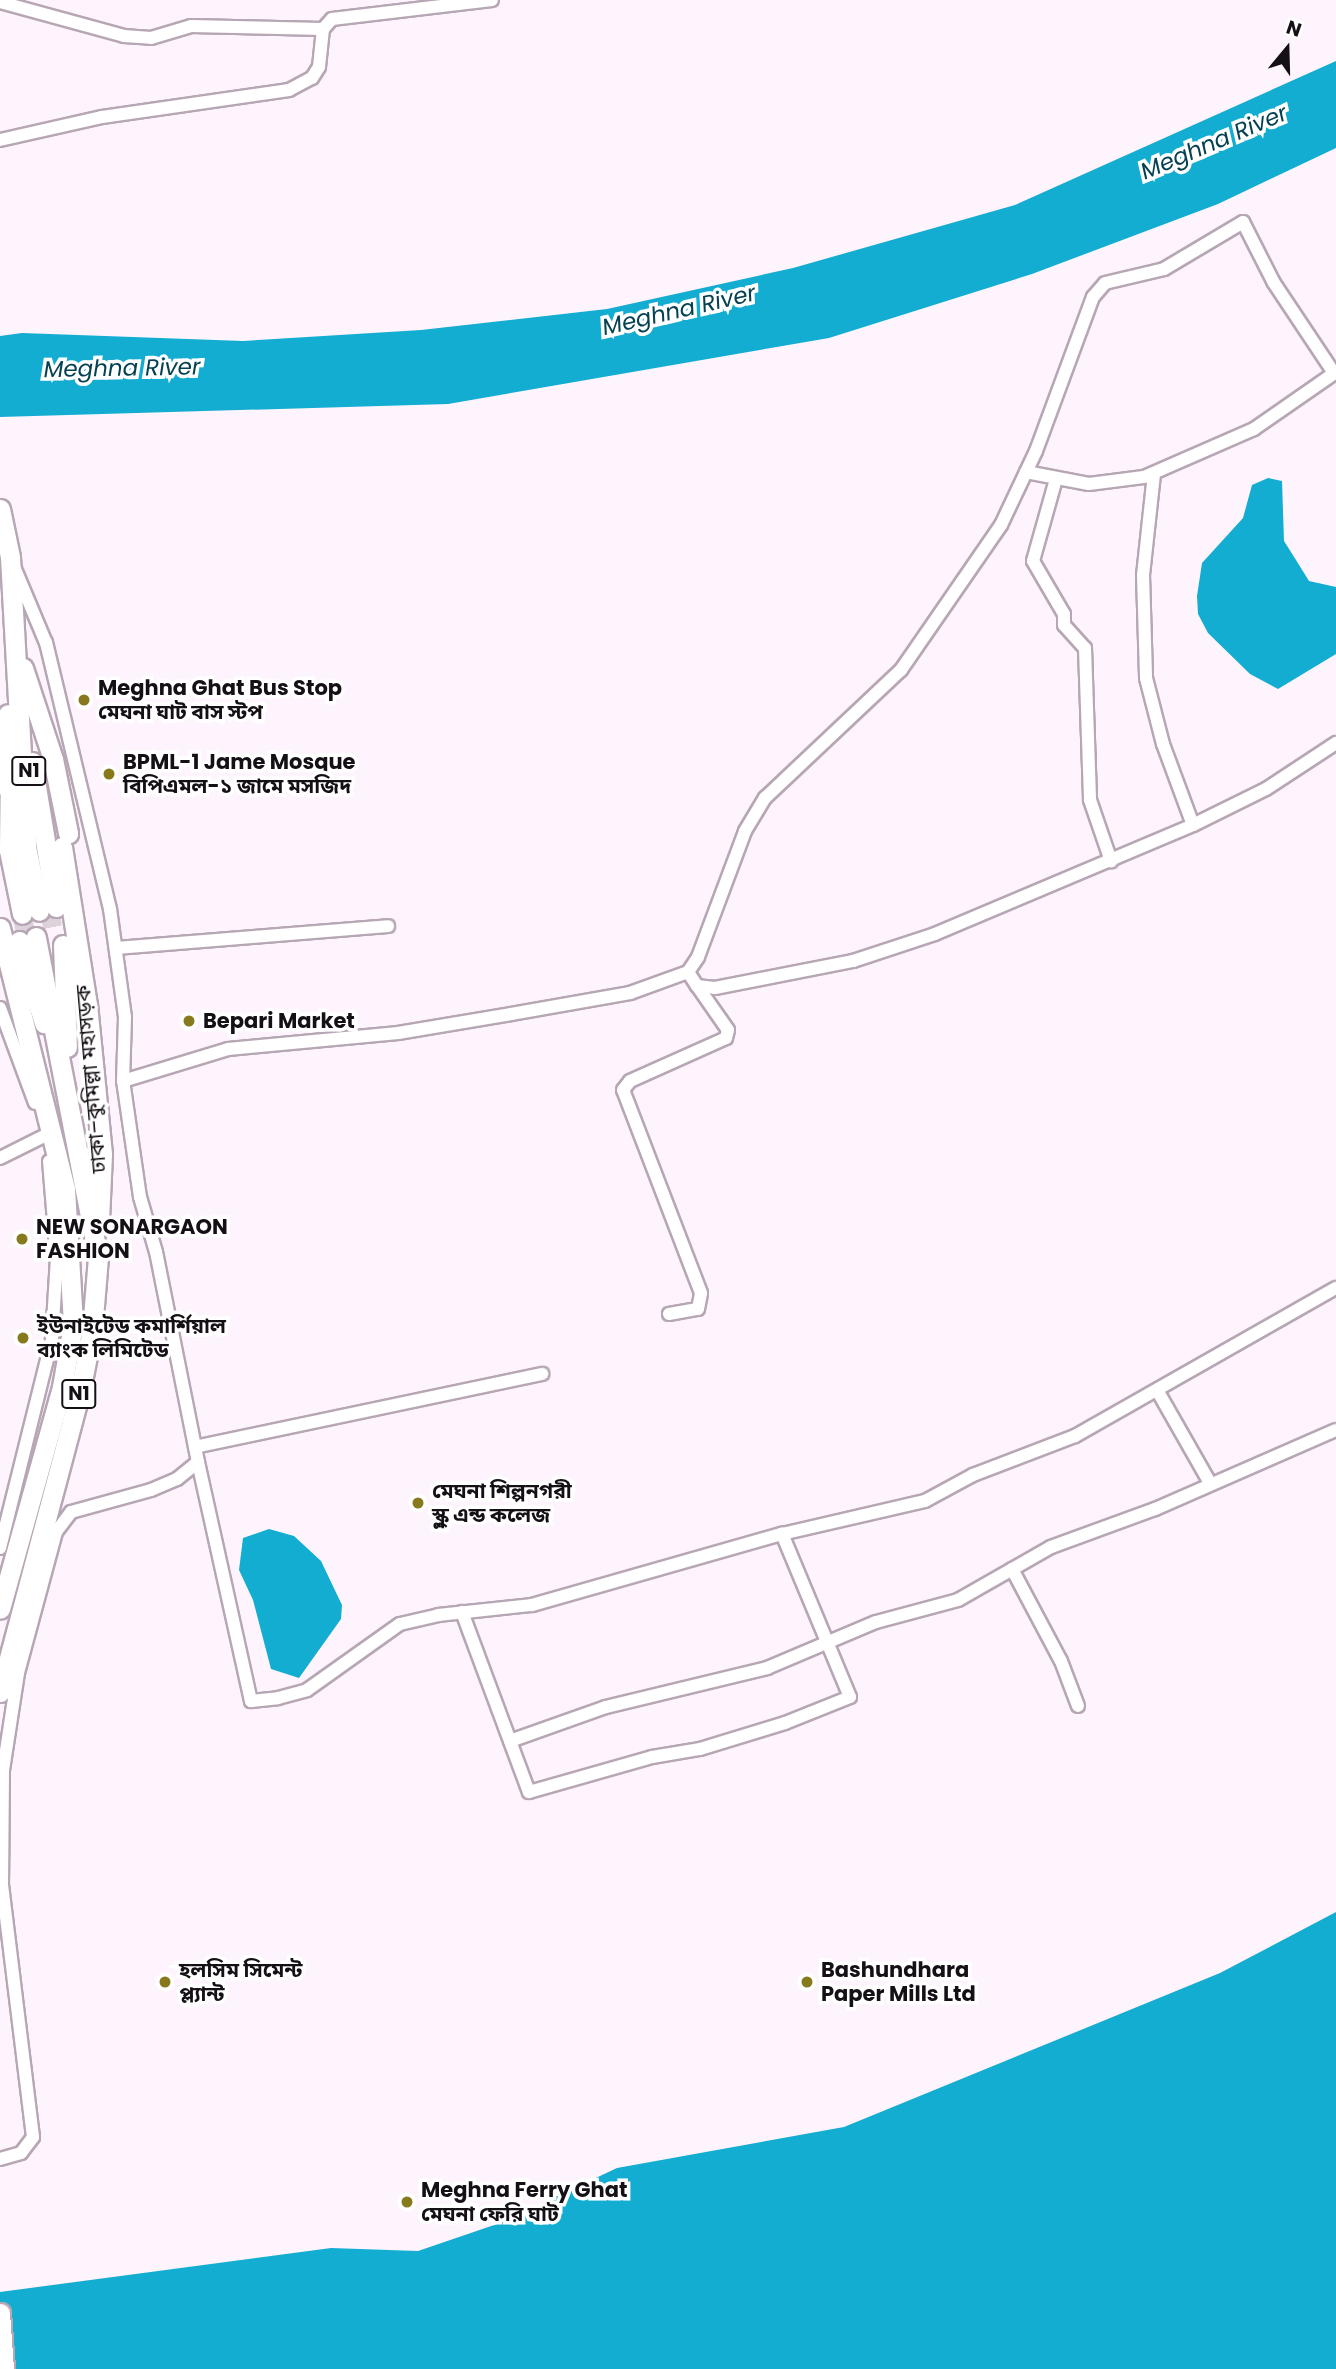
<!DOCTYPE html>
<meta charset="utf-8">
<style>
body{margin:0}
#map{position:relative;width:1336px;height:2369px;overflow:hidden;background:#fef4fd;font-family:Poppins,"Noto Sans Bengali",sans-serif}
div>[style]{position:absolute}
[style*='--x']{left:calc(var(--x)*1px);top:calc(var(--y)*1px);width:calc(var(--w)*1px);rotate:calc(var(--a)*1deg)}
.water>*{inset:0;background:#13add2}
.highway-tunnel>*{height:19px;margin-top:-9.5px;transform-origin:0;background:repeating-linear-gradient(90deg,#dbd2da 0 19px,transparent 0 29px)}
.roads{filter:drop-shadow(2px 0 #b7a7b5) drop-shadow(-2px 0 #b7a7b5) drop-shadow(0 2px #b7a7b5) drop-shadow(0 -2px #b7a7b5)}
.minor>*{height:12px;margin:-6px;padding:0 6px;transform-origin:6px;border-radius:6px;background:#fff}
.highway>*{height:19px;margin:-9.5px;padding:0 9.5px;transform-origin:9.5px;border-radius:9.5px;background:#fff}
.dots>*{width:19px;height:19px;translate:-50% -50%;box-sizing:border-box;border:4px solid #fff;border-radius:50%}
span{translate:-50% -50%;white-space:nowrap;text-align:center;line-height:1.15;-webkit-text-stroke:7px #fff;paint-order:stroke}
.shield-label span{padding:2px 5px;background:#fff;border:2px solid;border-radius:5px;-webkit-text-stroke-width:0}
.shield-label{font-size:19px;color:#151015;font-weight:700}
.poi-label{font-size:21px;color:#151015;font-weight:700}
.left{translate:0 -50%;text-align:left}
.street-label{font-size:21px;color:#151015}
.water-label{font-size:23px;color:#054151;font-style:italic}
.north{position:absolute;left:1252px;top:14px;width:70px;height:70px;-webkit-text-stroke:5px #fff;paint-order:stroke;rotate:19deg;font-size:19px;font-weight:700;line-height:28px;text-align:center;color:#151015}
.north::after{content:'';display:block;margin:auto;width:24px;height:32px;background:#151015;clip-path:polygon(50% 0,100% 100%,50% 72%,0 100%)}
</style>
<div id="map">
<div class="water">
<i style="clip-path:polygon(1336px 61px,1336px 148px,1218px 204px,1032px 274px,829px 338px,448px 404px,0 417px,0 336px,22px 333px,243px 341px,421px 330px,607px 309px,793px 268px,1015px 205px)"></i>
<i style="clip-path:polygon(1268px 478px,1282px 481px,1284px 541px,1296px 560px,1309px 581px,1336px 587px,1336px 654px,1278px 689px,1250px 674px,1208px 633px,1198px 614px,1197px 596px,1202px 563px,1243px 518px,1252px 485px)"></i>
<i style="clip-path:polygon(269px 1529px,294px 1536px,321px 1561px,342px 1605px,341px 1619px,299px 1678px,271px 1669px,253px 1600px,239px 1570px,243px 1538px)"></i>
<i style="clip-path:polygon(1336px 1912px,1336px 2369px,0 2369px,0 2292px,331px 2248px,418px 2251px,500px 2223px,617px 2168px,844px 2127px,1220px 1973px)"></i>
</div>
<div class="highway-tunnel">
<i style="--x:49;--y:908;--w:25;--a:79"></i>
<i style="--x:22;--y:914;--w:25;--a:79"></i>
</div>
<div class="roads">
<div class="minor">
<i style="--x:0;--y:2;--w:129;--a:15.3"></i>
<i style="--x:124;--y:36;--w:27;--a:4"></i>
<i style="--x:151;--y:38;--w:42;--a:-16.7"></i>
<i style="--x:191;--y:26;--w:132;--a:1.3"></i>
<i style="--x:0;--y:140;--w:105;--a:-12.7"></i>
<i style="--x:102;--y:117;--w:189;--a:-8.2"></i>
<i style="--x:289;--y:90;--w:26;--a:-28"></i>
<i style="--x:312;--y:78;--w:13;--a:-58"></i>
<i style="--x:319;--y:67;--w:38;--a:-84"></i>
<i style="--x:323;--y:29;--w:13;--a:-48"></i>
<i style="--x:332;--y:19;--w:161;--a:-6.8"></i>
<i style="--x:1026;--y:472;--w:64;--a:10.8"></i>
<i style="--x:1089;--y:484;--w:55;--a:-7.3"></i>
<i style="--x:1144;--y:477;--w:120;--a:-23.6"></i>
<i style="--x:1254;--y:429;--w:100;--a:-34.8"></i>
<i style="--x:1154;--y:474;--w:102;--a:96.2"></i>
<i style="--x:1143;--y:575;--w:103;--a:88.3"></i>
<i style="--x:1146;--y:678;--w:68;--a:75.6"></i>
<i style="--x:1163;--y:744;--w:86;--a:69.7"></i>
<i style="--x:1056;--y:479;--w:85;--a:105.7"></i>
<i style="--x:1033;--y:561;--w:61;--a:59.7"></i>
<i style="--x:1064;--y:614;--w:11;--a:90"></i>
<i style="--x:1064;--y:625;--w:31;--a:48"></i>
<i style="--x:1085;--y:648;--w:152;--a:88.1"></i>
<i style="--x:1090;--y:800;--w:65;--a:71"></i>
<i style="--x:116;--y:948;--w:273;--a:-4.6"></i>
<i style="--x:688;--y:972;--w:17;--a:57"></i>
<i style="--x:697;--y:986;--w:18;--a:6"></i>
<i style="--x:715;--y:988;--w:141;--a:-11.1"></i>
<i style="--x:853;--y:961;--w:86;--a:-18.2"></i>
<i style="--x:935;--y:934;--w:280;--a:-22.9"></i>
<i style="--x:1193;--y:825;--w:81;--a:-26.3"></i>
<i style="--x:1266;--y:789;--w:84;--a:-33.3"></i>
<i style="--x:0;--y:1008;--w:101;--a:69.8"></i>
<i style="--x:123;--y:1081;--w:110;--a:-16.9"></i>
<i style="--x:228;--y:1049;--w:171;--a:-5.4"></i>
<i style="--x:398;--y:1033;--w:115;--a:-9.5"></i>
<i style="--x:511;--y:1014;--w:121;--a:-10"></i>
<i style="--x:630;--y:993;--w:62;--a:-19.9"></i>
<i style="--x:688;--y:972;--w:18;--a:-56"></i>
<i style="--x:698;--y:957;--w:134;--a:-69.5"></i>
<i style="--x:745;--y:831;--w:39;--a:-59"></i>
<i style="--x:765;--y:798;--w:187;--a:-43.3"></i>
<i style="--x:901;--y:670;--w:176;--a:-55.4"></i>
<i style="--x:1001;--y:525;--w:82;--a:-64.7"></i>
<i style="--x:1036;--y:451;--w:164;--a:-69.7"></i>
<i style="--x:1093;--y:297;--w:18;--a:-49"></i>
<i style="--x:1105;--y:283;--w:61;--a:-13.3"></i>
<i style="--x:1164;--y:269;--w:92;--a:-30.7"></i>
<i style="--x:1243;--y:222;--w:68;--a:63.1"></i>
<i style="--x:1274;--y:283;--w:108;--a:56.3"></i>
<i style="--x:0;--y:1158;--w:49;--a:-26.6"></i>
<i style="--x:669;--y:1314;--w:29;--a:-10"></i>
<i style="--x:698;--y:1309;--w:16;--a:-79"></i>
<i style="--x:701;--y:1293;--w:217;--a:-111"></i>
<i style="--x:623;--y:1090;--w:11;--a:-52"></i>
<i style="--x:630;--y:1081;--w:105;--a:-24.1"></i>
<i style="--x:726;--y:1038;--w:8;--a:-76"></i>
<i style="--x:728;--y:1030;--w:52;--a:-124.9"></i>
<i style="--x:1157;--y:1390;--w:107;--a:60.3"></i>
<i style="--x:195;--y:1447;--w:355;--a:-11.9"></i>
<i style="--x:198;--y:1462;--w:245;--a:77.5"></i>
<i style="--x:251;--y:1701;--w:27;--a:-6"></i>
<i style="--x:278;--y:1698;--w:30;--a:-15"></i>
<i style="--x:307;--y:1690;--w:114;--a:-35.4"></i>
<i style="--x:400;--y:1624;--w:39;--a:-13"></i>
<i style="--x:438;--y:1615;--w:95;--a:-6.1"></i>
<i style="--x:532;--y:1605;--w:260;--a:-15.9"></i>
<i style="--x:782;--y:1534;--w:147;--a:-13"></i>
<i style="--x:925;--y:1501;--w:55;--a:-28.4"></i>
<i style="--x:973;--y:1475;--w:109;--a:-20.9"></i>
<i style="--x:1075;--y:1436;--w:300;--a:-29.6"></i>
<i style="--x:0;--y:1548;--w:215;--a:-76"></i>
<i style="--x:52;--y:1339;--w:81;--a:-86.5"></i>
<i style="--x:57;--y:1258;--w:97;--a:-94.7"></i>
<i style="--x:1012;--y:1569;--w:104;--a:62"></i>
<i style="--x:1061;--y:1661;--w:48;--a:69.3"></i>
<i style="--x:462;--y:1612;--w:192;--a:69.6"></i>
<i style="--x:529;--y:1792;--w:128;--a:-15.9"></i>
<i style="--x:652;--y:1757;--w:49;--a:-9.5"></i>
<i style="--x:700;--y:1749;--w:89;--a:-17"></i>
<i style="--x:785;--y:1723;--w:70;--a:-21.8"></i>
<i style="--x:850;--y:1697;--w:177;--a:-112.6"></i>
<i style="--x:510;--y:1741;--w:102;--a:-19.5"></i>
<i style="--x:606;--y:1707;--w:166;--a:-13.6"></i>
<i style="--x:767;--y:1668;--w:118;--a:-22.9"></i>
<i style="--x:876;--y:1622;--w:85;--a:-15"></i>
<i style="--x:958;--y:1600;--w:107;--a:-29.7"></i>
<i style="--x:1051;--y:1547;--w:111;--a:-20.1"></i>
<i style="--x:1155;--y:1509;--w:197;--a:-23.6"></i>
<i style="--x:0;--y:2159;--w:22;--a:-16"></i>
<i style="--x:21;--y:2153;--w:20;--a:-53"></i>
<i style="--x:33;--y:2137;--w:253;--a:-97"></i>
<i style="--x:2;--y:1886;--w:116;--a:-89.5"></i>
<i style="--x:3;--y:1770;--w:98;--a:-81.2"></i>
<i style="--x:18;--y:1673;--w:146;--a:-74.9"></i>
<i style="--x:56;--y:1532;--w:25;--a:-53"></i>
<i style="--x:71;--y:1512;--w:83;--a:-15.4"></i>
<i style="--x:151;--y:1490;--w:28;--a:-23"></i>
<i style="--x:177;--y:1479;--w:27;--a:-39"></i>
<i style="--x:198;--y:1462;--w:214;--a:-101.3"></i>
<i style="--x:156;--y:1252;--w:57;--a:-106.2"></i>
<i style="--x:140;--y:1197;--w:117;--a:-98.3"></i>
<i style="--x:123;--y:1081;--w:64;--a:-88.2"></i>
<i style="--x:125;--y:1017;--w:109;--a:-97.9"></i>
<i style="--x:110;--y:909;--w:274;--a:-103.5"></i>
<i style="--x:46;--y:643;--w:80;--a:-112.7"></i>
</div>
<div class="highway">
<i style="--x:0;--y:509;--w:49;--a:78.2"></i>
<i style="--x:10;--y:557;--w:290;--a:86.8"></i>
<i style="--x:26;--y:847;--w:65;--a:78.5"></i>
<i style="--x:23;--y:668;--w:96;--a:71.8"></i>
<i style="--x:53;--y:759;--w:76;--a:78.5"></i>
<i style="--x:32;--y:762;--w:147;--a:80.6"></i>
<i style="--x:10;--y:774;--w:76;--a:90.8"></i>
<i style="--x:9;--y:850;--w:65;--a:78.5"></i>
<i style="--x:3;--y:785;--w:71;--a:-86"></i>
<i style="--x:62;--y:847;--w:159;--a:81"></i>
<i style="--x:87;--y:1004;--w:151;--a:84.3"></i>
<i style="--x:102;--y:1154;--w:67;--a:92.6"></i>
<i style="--x:0;--y:928;--w:269;--a:76"></i>
<i style="--x:65;--y:1189;--w:136;--a:86.6"></i>
<i style="--x:73;--y:1325;--w:63;--a:100.1"></i>
<i style="--x:62;--y:1387;--w:230;--a:105.6"></i>
<i style="--x:19;--y:941;--w:86;--a:73"></i>
<i style="--x:63;--y:945;--w:102;--a:87.8"></i>
<i style="--x:0;--y:1692;--w:310;--a:-75.1"></i>
<i style="--x:80;--y:1392;--w:63;--a:-79"></i>
<i style="--x:92;--y:1330;--w:73;--a:-85.3"></i>
<i style="--x:98;--y:1257;--w:326;--a:-101"></i>
<i style="--x:0;--y:2313;--w:56;--a:85.9"></i>
</div>
</div>
<div class="dots">
<i style="left:84px;top:700px;background:#86791e"></i>
<i style="left:109px;top:774px;background:#86791e"></i>
<i style="left:189px;top:1021px;background:#86791e"></i>
<i style="left:22px;top:1239px;background:#86791e"></i>
<i style="left:23px;top:1338px;background:#86791e"></i>
<i style="left:418px;top:1503px;background:#86791e"></i>
<i style="left:165px;top:1982px;background:#86791e"></i>
<i style="left:807px;top:1982px;background:#86791e"></i>
<i style="left:407px;top:2202px;background:#86791e"></i>
</div>
<div class="shield-label">
<span style="left:29px;top:771px">N1</span>
<span style="left:79px;top:1394px">N1</span>
</div>
<div class="poi-label">
<span class="left" style="left:98px;top:700px">Meghna Ghat Bus Stop<br>মেঘনা ঘাট বাস স্টপ</span>
<span class="left" style="left:123px;top:774px">BPML-1 Jame Mosque<br>বিপিএমল-১ জামে মসজিদ</span>
<span class="left" style="left:203px;top:1021px">Bepari Market</span>
<span class="left" style="left:36px;top:1239px">NEW SONARGAON<br>FASHION</span>
<span class="left" style="left:37px;top:1338px">ইউনাইটেড কমার্শিয়াল<br>ব্যাংক লিমিটেড</span>
<span class="left" style="left:432px;top:1503px">মেঘনা শিল্পনগরী<br>স্কুল এন্ড কলেজ</span>
<span class="left" style="left:179px;top:1982px">হলসিম সিমেন্ট<br>প্ল্যান্ট</span>
<span class="left" style="left:821px;top:1982px">Bashundhara<br>Paper Mills Ltd</span>
<span class="left" style="left:421px;top:2202px">Meghna Ferry Ghat<br>মেঘনা ফেরি ঘাট</span>
</div>
<div class="street-label">
<span style="left:91px;top:1079px;rotate:-95deg">ঢাকা–কুমিল্লা মহাসড়ক</span>
</div>
<div class="water-label">
<span style="left:1214px;top:142px;rotate:-23deg">Meghna River</span>
<span style="left:679px;top:310px;rotate:-13deg">Meghna River</span>
<span style="left:122px;top:368px;rotate:-1deg">Meghna River</span>
</div>
<div class="north">N</div>
</div>
